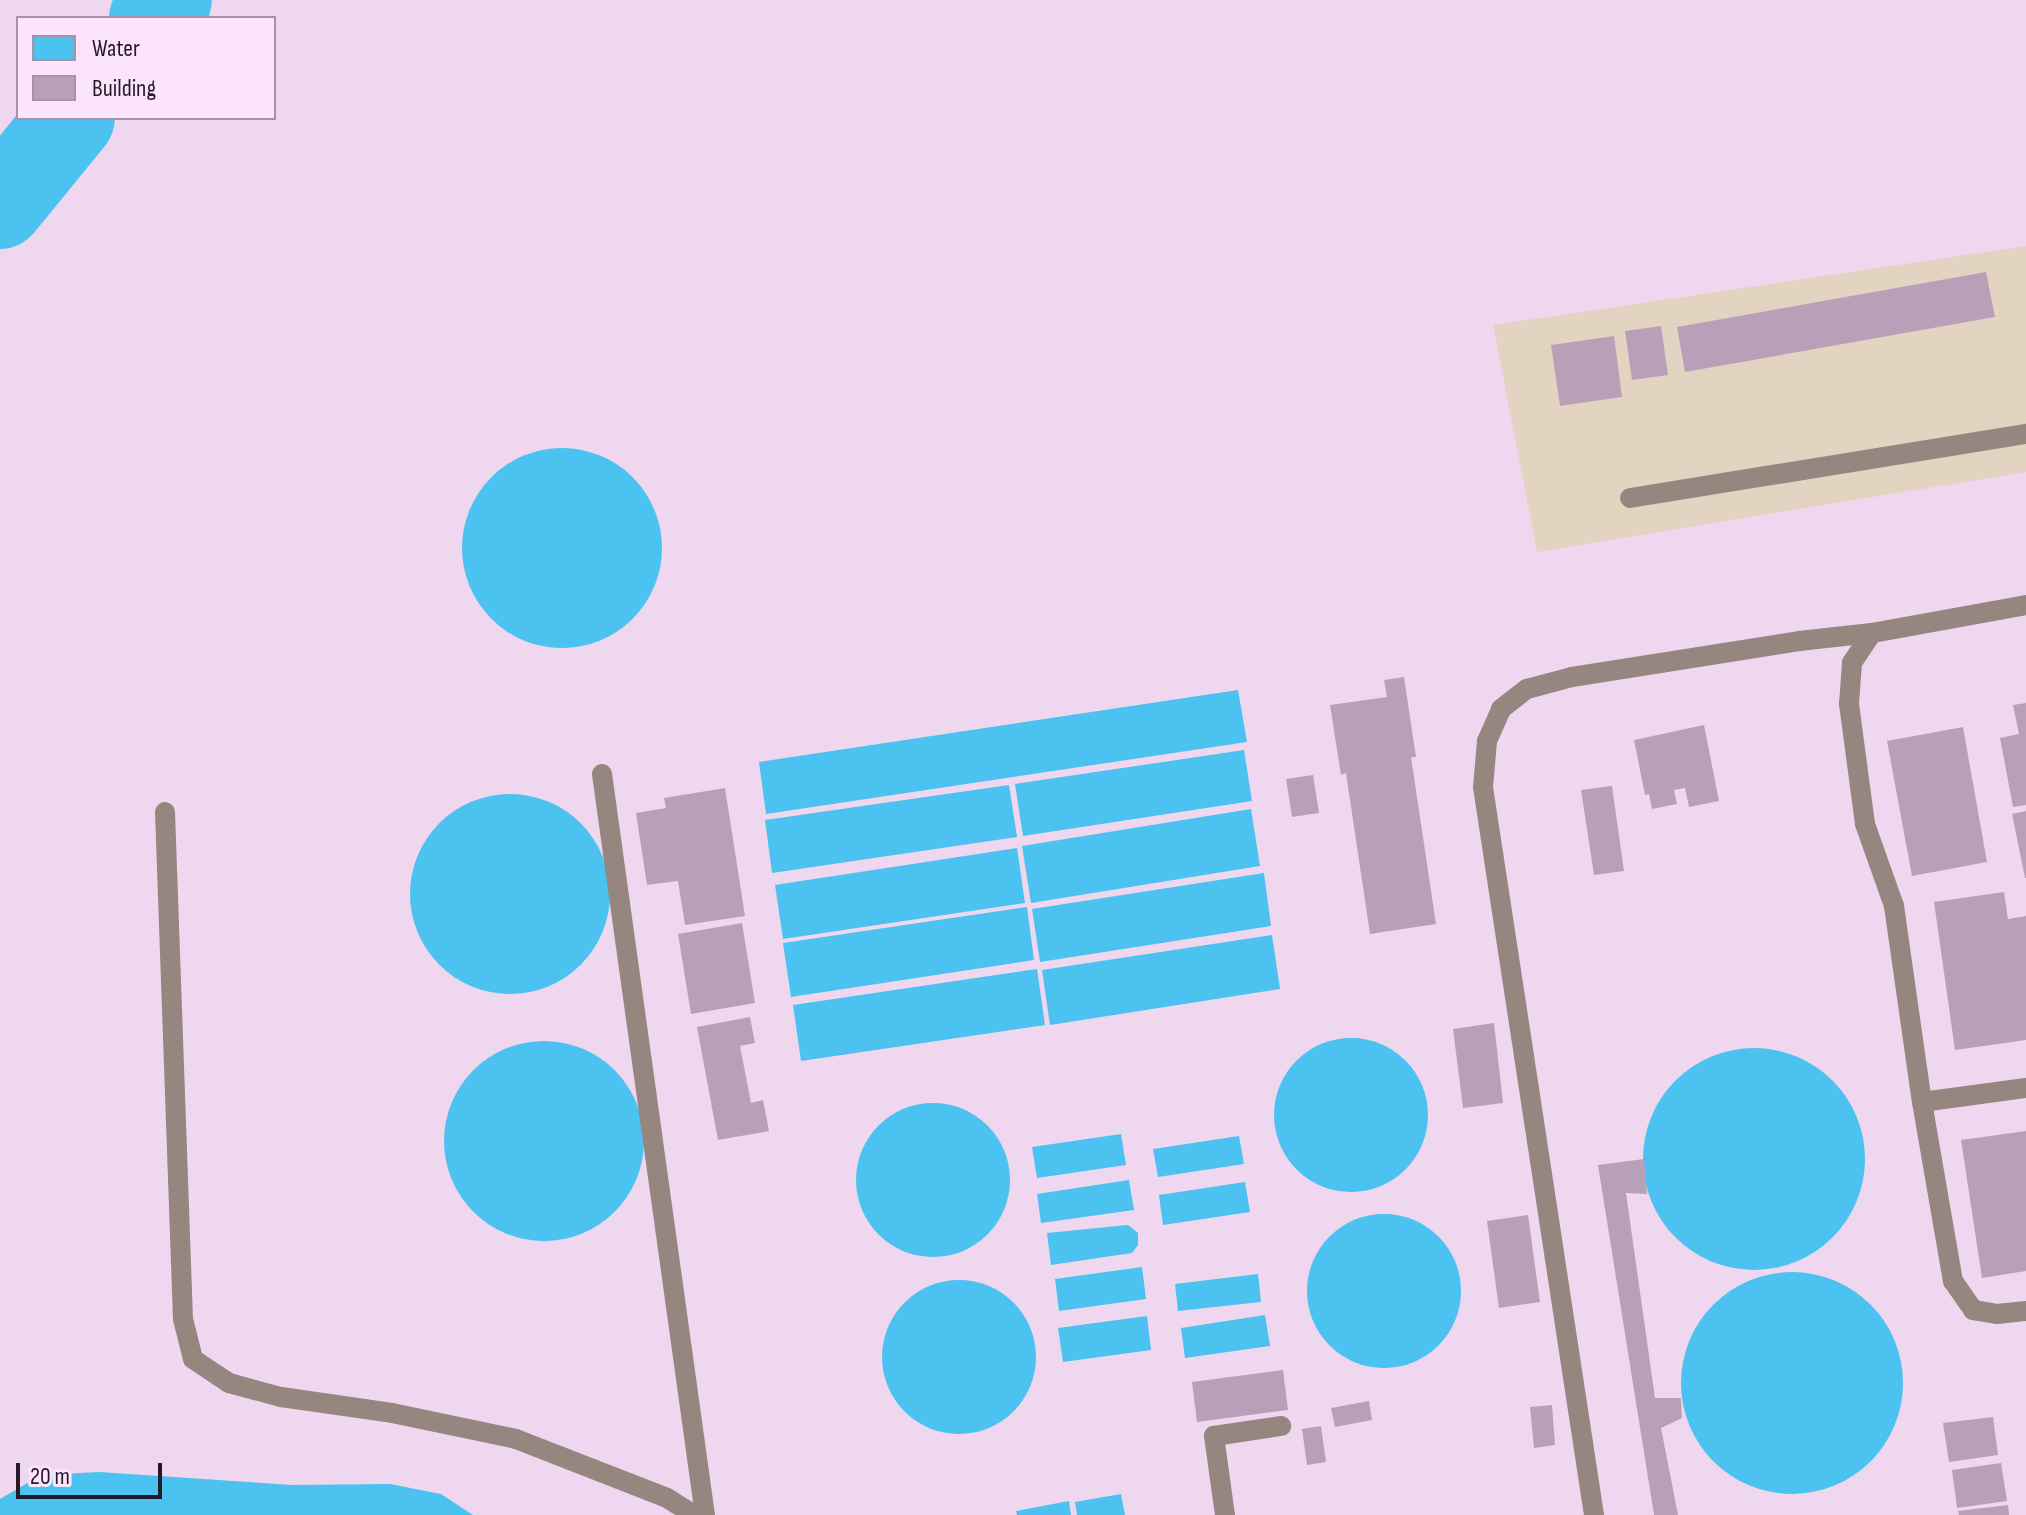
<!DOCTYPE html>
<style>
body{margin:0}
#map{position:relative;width:2026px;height:1515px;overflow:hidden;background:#f0d7f0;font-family:"Sofia Sans Condensed",sans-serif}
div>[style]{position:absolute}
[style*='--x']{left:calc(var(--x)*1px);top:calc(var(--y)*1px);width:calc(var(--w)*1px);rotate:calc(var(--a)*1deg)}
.commercial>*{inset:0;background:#e3d4c2}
.water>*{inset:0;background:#4bc2f0}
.round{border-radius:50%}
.river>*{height:88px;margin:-44px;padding:0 44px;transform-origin:44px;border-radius:44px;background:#4bc2f0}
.building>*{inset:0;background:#b8a1b8}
.lane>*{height:20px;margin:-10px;padding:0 10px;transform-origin:10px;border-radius:10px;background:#958780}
span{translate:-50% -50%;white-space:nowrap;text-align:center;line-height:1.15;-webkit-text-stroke:6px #fde4fd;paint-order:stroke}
.legend{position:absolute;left:16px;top:16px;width:260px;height:104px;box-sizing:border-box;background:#fde4fd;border:2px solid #a694a6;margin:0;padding:10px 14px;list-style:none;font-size:24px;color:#241c24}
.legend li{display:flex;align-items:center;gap:16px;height:40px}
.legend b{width:40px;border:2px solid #a694a6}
.scale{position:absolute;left:16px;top:1463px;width:146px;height:36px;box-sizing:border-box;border:4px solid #241c24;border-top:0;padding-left:10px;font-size:24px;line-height:28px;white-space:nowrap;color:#241c24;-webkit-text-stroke:6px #fde4fd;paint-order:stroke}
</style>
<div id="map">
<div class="commercial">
<i style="clip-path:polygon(2026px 246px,2026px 472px,1537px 552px,1493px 325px)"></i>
</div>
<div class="water">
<i class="round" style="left:462px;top:448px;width:200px;height:200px"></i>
<i style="clip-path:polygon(1238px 690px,1247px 742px,766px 814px,759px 762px)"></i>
<i style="clip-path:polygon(1244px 750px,1252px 801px,1023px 836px,1015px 784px)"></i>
<i style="clip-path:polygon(1009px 785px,1017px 837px,772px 873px,765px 820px)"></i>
<i class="round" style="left:410px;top:794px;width:200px;height:200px"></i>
<i style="clip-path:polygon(1251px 809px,1260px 866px,1031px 903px,1022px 846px)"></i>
<i style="clip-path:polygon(1017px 848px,1025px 903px,783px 939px,775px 885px)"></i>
<i style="clip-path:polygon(1264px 873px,1271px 926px,1040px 962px,1032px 909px)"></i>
<i style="clip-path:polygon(1027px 907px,1034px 960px,791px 997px,783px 943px)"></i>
<i style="clip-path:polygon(1272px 935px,1280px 989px,1050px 1025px,1042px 970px)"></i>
<i style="clip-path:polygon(1037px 969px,1045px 1025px,801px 1061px,793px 1005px)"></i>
<i class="round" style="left:1274px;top:1038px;width:154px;height:154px"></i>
<i class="round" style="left:444px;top:1041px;width:200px;height:200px"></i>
<i class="round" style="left:1643px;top:1048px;width:222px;height:222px"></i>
<i class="round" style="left:856px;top:1103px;width:154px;height:154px"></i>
<i style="clip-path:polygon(1121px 1134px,1126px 1165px,1037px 1178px,1032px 1147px)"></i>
<i style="clip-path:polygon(1239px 1136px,1244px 1164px,1158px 1177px,1153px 1149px)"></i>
<i style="clip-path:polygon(1129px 1180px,1134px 1210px,1041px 1223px,1037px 1194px)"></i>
<i style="clip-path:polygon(1245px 1182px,1250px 1212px,1163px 1225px,1159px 1195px)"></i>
<i class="round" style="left:1307px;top:1214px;width:154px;height:154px"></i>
<i style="clip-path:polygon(1128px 1225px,1138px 1233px,1138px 1245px,1132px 1253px,1051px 1265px,1047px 1233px)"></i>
<i style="clip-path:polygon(1142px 1267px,1146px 1299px,1059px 1311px,1055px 1279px)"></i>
<i class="round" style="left:1681px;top:1272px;width:222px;height:222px"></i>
<i style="clip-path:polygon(1258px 1274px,1261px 1302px,1178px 1311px,1175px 1284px)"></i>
<i class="round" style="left:882px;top:1280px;width:154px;height:154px"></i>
<i style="clip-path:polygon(1265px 1315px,1270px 1346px,1185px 1358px,1181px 1328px)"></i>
<i style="clip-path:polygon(1147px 1316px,1151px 1350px,1063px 1362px,1058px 1328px)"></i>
<i style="clip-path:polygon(99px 1472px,292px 1485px,390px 1484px,441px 1494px,473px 1515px,0 1515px,0 1499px,41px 1475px)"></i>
<i style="clip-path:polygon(1121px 1494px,1125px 1515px,1077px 1515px,1075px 1502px)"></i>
<i style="clip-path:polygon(1069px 1501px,1071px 1515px,1017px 1515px,1016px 1511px)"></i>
</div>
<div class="river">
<i style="--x:153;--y:18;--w:23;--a:-50"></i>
<i style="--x:0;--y:205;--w:112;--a:-50.8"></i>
</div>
<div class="building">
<i style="clip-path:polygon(1986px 272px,1995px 317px,1685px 372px,1677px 327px)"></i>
<i style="clip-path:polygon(1661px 326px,1668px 375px,1632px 380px,1625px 331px)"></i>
<i style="clip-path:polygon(1614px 336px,1622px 397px,1560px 406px,1551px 345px)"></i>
<i style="clip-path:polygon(1404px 677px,1416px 757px,1411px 757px,1436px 924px,1370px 934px,1346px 773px,1341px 775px,1330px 705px,1387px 697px,1384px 680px)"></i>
<i style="clip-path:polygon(2026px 703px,2026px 805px,2013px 807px,2000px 738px,2019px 734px,2013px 705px)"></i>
<i style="clip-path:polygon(1704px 725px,1719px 801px,1689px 807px,1685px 788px,1674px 790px,1677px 804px,1652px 809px,1649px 794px,1645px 795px,1634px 740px)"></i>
<i style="clip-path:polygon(1963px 727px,1987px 862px,1912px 876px,1887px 741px)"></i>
<i style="clip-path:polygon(1313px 775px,1319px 813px,1292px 817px,1286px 779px)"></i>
<i style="clip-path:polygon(1612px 786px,1624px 871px,1594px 875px,1581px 790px)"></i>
<i style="clip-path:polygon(725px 788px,745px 916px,685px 925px,678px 881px,647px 885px,636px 813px,666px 808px,664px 798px)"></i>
<i style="clip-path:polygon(2026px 811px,2026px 878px,2025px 878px,2012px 814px)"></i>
<i style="clip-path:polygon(2004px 892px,2008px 919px,2026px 916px,2026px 1040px,1955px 1050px,1934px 902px)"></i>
<i style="clip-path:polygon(742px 923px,755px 1003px,691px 1014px,678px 934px)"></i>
<i style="clip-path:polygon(750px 1017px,755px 1043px,740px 1046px,751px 1103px,763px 1100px,769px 1131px,718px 1140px,697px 1027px)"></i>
<i style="clip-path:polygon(1494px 1023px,1503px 1103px,1463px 1108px,1453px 1029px)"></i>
<i style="clip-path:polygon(2026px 1131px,2026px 1271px,1982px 1278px,1961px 1140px)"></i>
<i style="clip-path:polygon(1644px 1159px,1647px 1194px,1626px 1193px,1655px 1398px,1681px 1398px,1682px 1418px,1661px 1428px,1678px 1515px,1654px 1515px,1598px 1165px)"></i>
<i style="clip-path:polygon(1528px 1215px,1540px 1302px,1499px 1308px,1487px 1221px)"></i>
<i style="clip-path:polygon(1283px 1370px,1288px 1410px,1197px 1422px,1192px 1382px)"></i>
<i style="clip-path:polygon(1369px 1401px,1372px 1420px,1335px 1427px,1331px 1408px)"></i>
<i style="clip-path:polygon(1552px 1405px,1555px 1445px,1534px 1448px,1530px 1407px)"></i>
<i style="clip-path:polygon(1993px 1417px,1998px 1455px,1949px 1462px,1943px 1423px)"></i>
<i style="clip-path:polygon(1321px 1426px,1326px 1462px,1307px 1465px,1302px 1429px)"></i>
<i style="clip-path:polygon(2001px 1463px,2007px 1501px,1957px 1508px,1952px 1470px)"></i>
<i style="clip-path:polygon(2008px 1505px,2009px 1515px,1959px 1515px,1958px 1511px)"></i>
</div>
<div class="lane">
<i style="--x:1630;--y:498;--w:401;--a:-9.2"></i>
<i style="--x:2026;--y:605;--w:157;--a:169.7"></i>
<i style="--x:1872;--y:633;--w:36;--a:124"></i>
<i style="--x:1852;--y:663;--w:41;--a:94.2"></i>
<i style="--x:1849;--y:704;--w:121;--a:82.4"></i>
<i style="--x:1865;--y:824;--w:87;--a:70.5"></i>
<i style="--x:1894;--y:906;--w:198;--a:81.9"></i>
<i style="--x:1922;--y:1102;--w:182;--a:80.2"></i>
<i style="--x:1953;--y:1281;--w:35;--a:55"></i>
<i style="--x:1973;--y:1310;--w:24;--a:9"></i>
<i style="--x:1997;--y:1314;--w:29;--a:-6"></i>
<i style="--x:602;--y:774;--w:748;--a:82.09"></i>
<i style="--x:165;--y:812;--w:507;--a:87.97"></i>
<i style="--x:183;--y:1319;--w:41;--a:76"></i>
<i style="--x:193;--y:1359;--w:43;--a:33.7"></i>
<i style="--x:229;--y:1383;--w:54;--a:15.1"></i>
<i style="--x:281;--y:1397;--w:112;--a:8.2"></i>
<i style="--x:392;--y:1413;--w:127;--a:11.8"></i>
<i style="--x:516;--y:1439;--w:162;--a:21.3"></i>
<i style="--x:667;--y:1498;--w:32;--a:32"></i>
<i style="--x:1922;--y:1102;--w:105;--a:-7.7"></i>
<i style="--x:1225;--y:1515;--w:80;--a:-97.9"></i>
<i style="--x:1214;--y:1436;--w:68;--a:-8.5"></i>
<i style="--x:1594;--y:1515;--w:736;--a:-98.67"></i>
<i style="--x:1483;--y:787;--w:46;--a:-85"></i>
<i style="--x:1487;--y:741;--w:35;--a:-66"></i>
<i style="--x:1501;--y:709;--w:33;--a:-38"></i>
<i style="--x:1527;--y:689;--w:47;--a:-14.9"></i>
<i style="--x:1572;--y:677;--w:230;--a:-9"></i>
<i style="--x:1799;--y:641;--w:73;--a:-6.3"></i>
</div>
<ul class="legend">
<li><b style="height:22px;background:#4bc2f0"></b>Water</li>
<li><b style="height:22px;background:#b8a1b8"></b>Building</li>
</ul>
<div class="scale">20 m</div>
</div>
